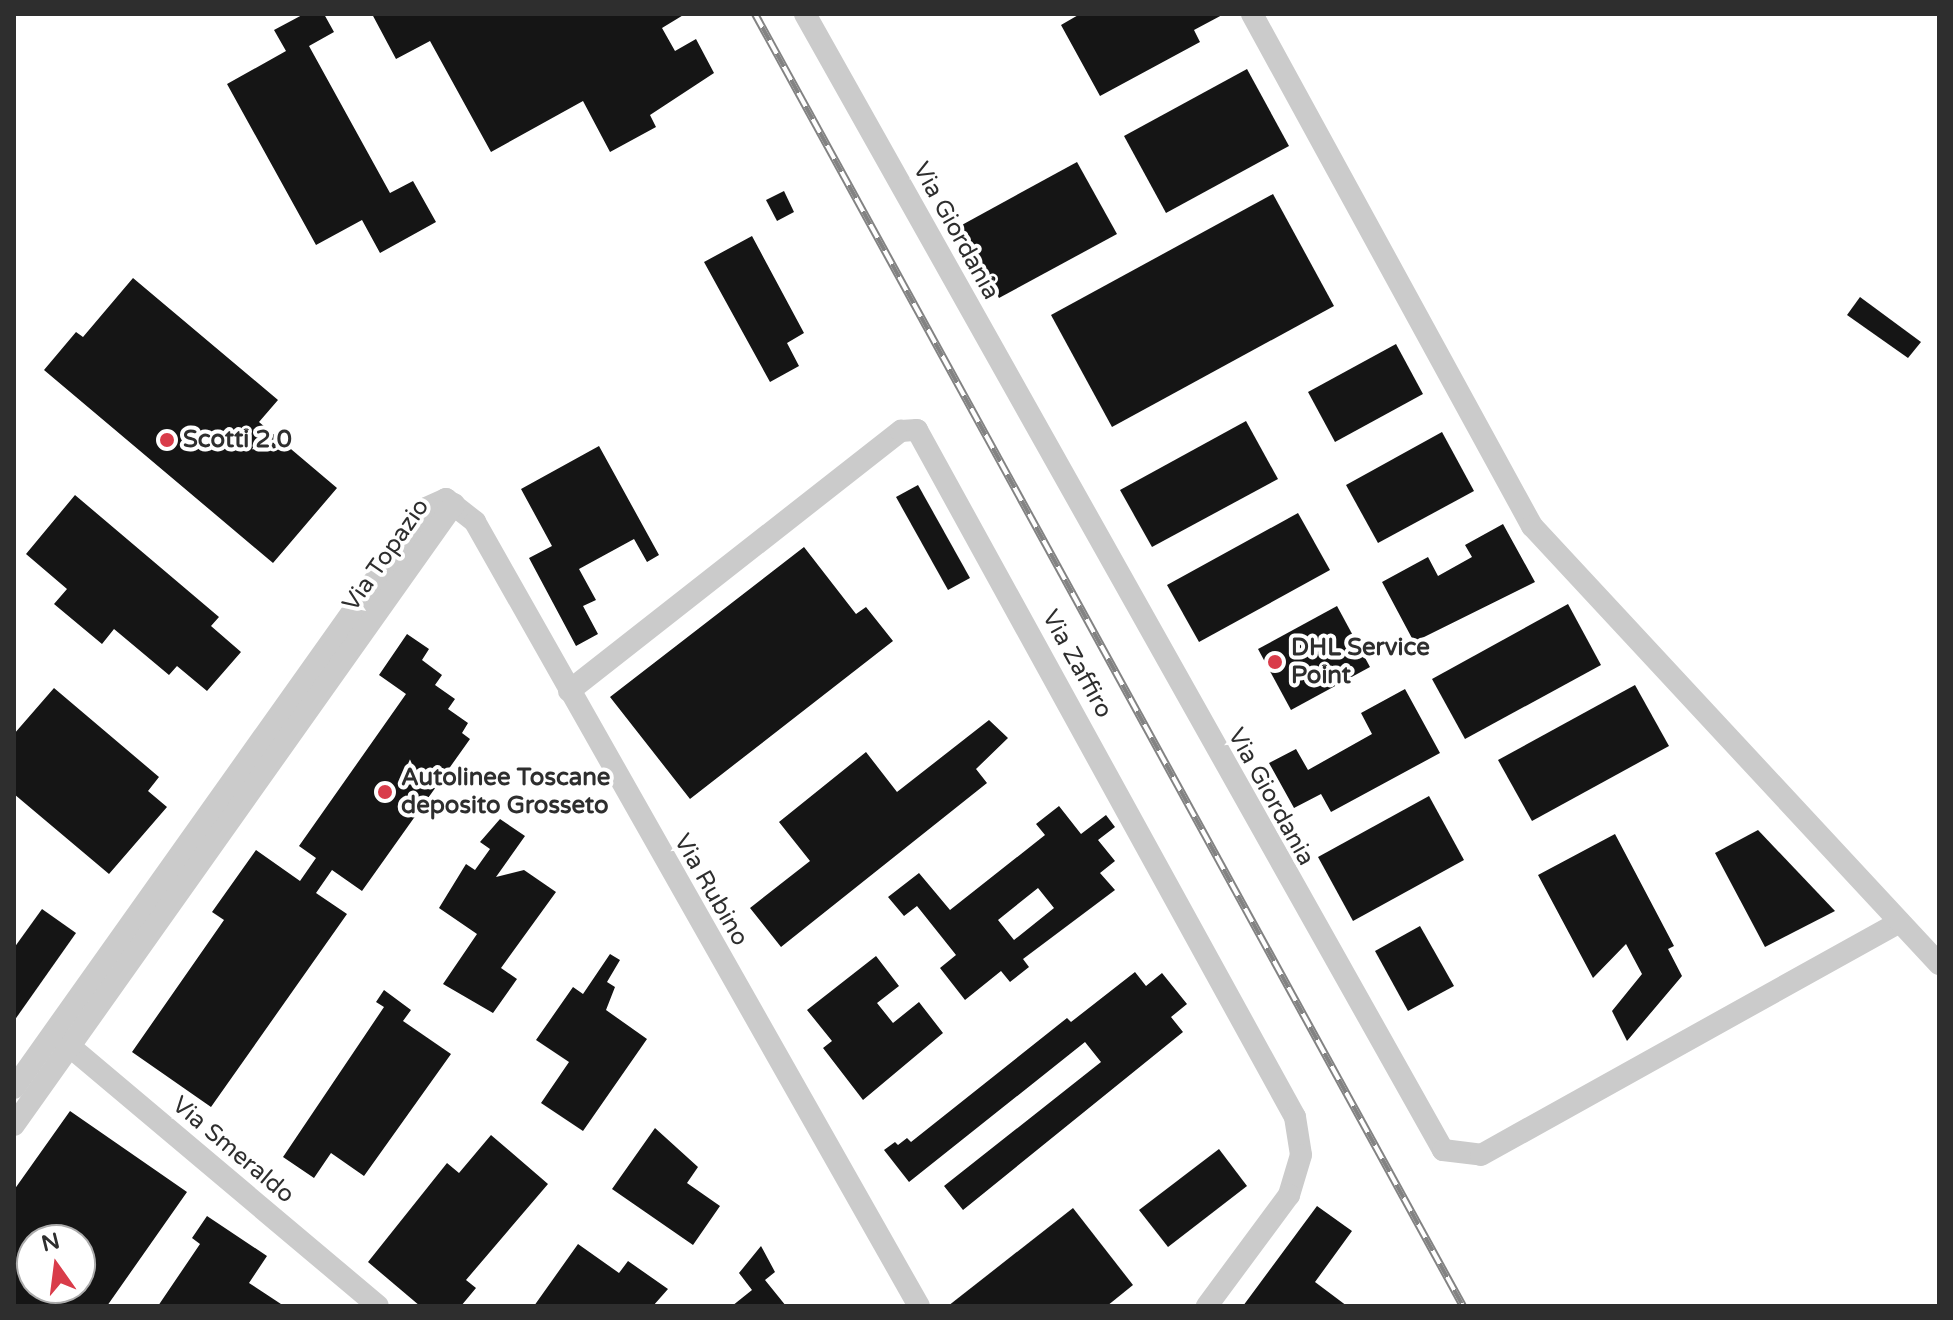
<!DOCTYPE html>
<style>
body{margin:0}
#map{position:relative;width:1953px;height:1320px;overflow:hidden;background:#fff;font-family:"Varela Round",sans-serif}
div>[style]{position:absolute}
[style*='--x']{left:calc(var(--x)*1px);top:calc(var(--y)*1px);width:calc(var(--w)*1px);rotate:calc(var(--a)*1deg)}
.building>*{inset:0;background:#151515}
.minor>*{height:22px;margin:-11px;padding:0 11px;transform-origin:11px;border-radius:11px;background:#cbcbcb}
.rail>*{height:8px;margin-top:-4px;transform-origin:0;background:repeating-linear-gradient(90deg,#fff 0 15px,#838383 0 30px);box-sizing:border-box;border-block:2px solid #838383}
.dots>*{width:22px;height:22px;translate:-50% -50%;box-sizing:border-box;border:4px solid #fff;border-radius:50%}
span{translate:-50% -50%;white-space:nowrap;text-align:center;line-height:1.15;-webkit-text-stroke:8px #fff;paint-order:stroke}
.street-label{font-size:24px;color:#2e2e2e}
.poi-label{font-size:24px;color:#2e2e2e;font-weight:700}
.left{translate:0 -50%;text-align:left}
.frame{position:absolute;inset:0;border:16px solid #2e2e2e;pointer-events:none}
.north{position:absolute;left:16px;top:1224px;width:80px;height:80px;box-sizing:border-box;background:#fff;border:2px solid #ababab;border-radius:50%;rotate:346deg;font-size:22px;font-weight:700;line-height:32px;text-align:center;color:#2e2e2e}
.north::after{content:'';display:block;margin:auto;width:28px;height:36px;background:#d93c4a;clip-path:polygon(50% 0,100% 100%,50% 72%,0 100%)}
</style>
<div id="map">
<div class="building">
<i style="clip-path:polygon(304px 14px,324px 14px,334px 32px,309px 46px,390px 193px,413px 181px,436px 222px,380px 253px,362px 220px,316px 245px,227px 84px,286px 51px,274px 30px)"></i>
<i style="clip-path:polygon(372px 14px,685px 14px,662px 28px,675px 51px,696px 39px,714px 73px,650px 115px,656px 127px,610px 152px,583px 101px,491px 152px,430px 41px,396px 59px)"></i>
<i style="clip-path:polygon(1080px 14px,1224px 14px,1194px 30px,1200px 42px,1100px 96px,1061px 25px)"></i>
<i style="clip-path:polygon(1247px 69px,1289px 146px,1166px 213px,1124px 136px)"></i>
<i style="clip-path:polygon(1077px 162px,1117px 234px,999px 298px,960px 226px)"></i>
<i style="clip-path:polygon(784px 191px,794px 212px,777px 221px,766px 200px)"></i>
<i style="clip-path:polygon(1273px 194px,1334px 306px,1112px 427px,1051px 315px)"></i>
<i style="clip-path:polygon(752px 236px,804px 333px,787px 343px,799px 366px,770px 382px,704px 262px)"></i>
<i style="clip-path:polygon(133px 278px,278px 400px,259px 422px,337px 488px,273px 563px,44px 370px,76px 332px,83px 337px)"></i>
<i style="clip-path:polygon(1860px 297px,1921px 342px,1908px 358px,1847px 315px)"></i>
<i style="clip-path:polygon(1396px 344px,1423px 394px,1335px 442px,1308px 392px)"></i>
<i style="clip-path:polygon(1246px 421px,1278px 479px,1152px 547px,1120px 490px)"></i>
<i style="clip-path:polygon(1442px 432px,1474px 491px,1378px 543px,1346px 485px)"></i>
<i style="clip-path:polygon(599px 446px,659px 555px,647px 562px,634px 539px,579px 569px,596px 600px,583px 606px,598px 634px,576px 646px,529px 558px,552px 546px,521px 489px)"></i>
<i style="clip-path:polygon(918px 485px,970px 578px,948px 590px,896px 497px)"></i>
<i style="clip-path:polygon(75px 495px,219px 617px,211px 626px,241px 652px,207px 691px,177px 666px,169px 675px,114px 629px,102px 644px,54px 604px,67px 589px,26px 554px)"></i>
<i style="clip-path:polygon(1298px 513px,1330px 570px,1199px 642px,1167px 585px)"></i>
<i style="clip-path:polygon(1503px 524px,1535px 582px,1414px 642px,1382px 582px,1428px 557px,1438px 576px,1472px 557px,1465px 545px)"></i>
<i style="clip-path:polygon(804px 547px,856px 614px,866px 607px,893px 641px,690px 799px,610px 697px)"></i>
<i style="clip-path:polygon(1568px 604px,1601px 665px,1465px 739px,1432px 679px)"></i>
<i style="clip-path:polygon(1337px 606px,1370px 667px,1291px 710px,1258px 649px)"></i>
<i style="clip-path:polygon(407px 634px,429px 649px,422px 660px,442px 675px,435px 685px,455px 699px,448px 709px,468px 723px,462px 733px,470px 739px,362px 891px,332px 870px,316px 893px,347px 914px,211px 1107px,132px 1052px,224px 920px,212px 912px,256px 850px,300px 881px,316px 858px,299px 846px,406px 694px,379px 675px)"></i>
<i style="clip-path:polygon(1635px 685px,1669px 746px,1532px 821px,1498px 760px)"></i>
<i style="clip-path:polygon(54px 688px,159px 777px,148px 791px,167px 807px,109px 874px,14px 794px,14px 734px)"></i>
<i style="clip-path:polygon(1405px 689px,1440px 753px,1331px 812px,1321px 794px,1294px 808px,1269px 763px,1296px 749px,1308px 770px,1372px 734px,1361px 713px)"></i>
<i style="clip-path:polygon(989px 720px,1008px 738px,976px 769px,987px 783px,781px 947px,750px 908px,810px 861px,779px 822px,866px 752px,897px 792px)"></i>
<i style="clip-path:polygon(1429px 796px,1464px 860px,1353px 921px,1318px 857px)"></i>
<i style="clip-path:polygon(evenodd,1059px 806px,1081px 834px,1106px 815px,1115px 827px,1098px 840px,1115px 861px,1100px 873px,1115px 890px,1023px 959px,1029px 967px,1010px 982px,1001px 971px,965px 1000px,940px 968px,956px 955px,917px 906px,904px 916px,888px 897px,919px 873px,950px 910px,1045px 835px,1036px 824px,1059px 806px,1038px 888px,1054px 908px,1014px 940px,998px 920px,1038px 888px)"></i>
<i style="clip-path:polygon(500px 819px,525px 836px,496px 877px,524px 870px,556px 892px,501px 968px,517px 979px,493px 1013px,443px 984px,477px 934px,439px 908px,466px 864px,475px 870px,490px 849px,480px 842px)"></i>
<i style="clip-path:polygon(1758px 830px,1835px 911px,1765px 947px,1715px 853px)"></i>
<i style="clip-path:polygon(1615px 834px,1674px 946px,1668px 949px,1682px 976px,1627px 1041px,1612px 1011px,1642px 974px,1626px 944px,1593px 978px,1538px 875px)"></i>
<i style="clip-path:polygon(42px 909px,76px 933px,14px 1021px,14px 948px)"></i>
<i style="clip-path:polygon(1420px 926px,1454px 986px,1408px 1011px,1375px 951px)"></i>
<i style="clip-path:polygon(610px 954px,620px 960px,607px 982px,615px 987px,606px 1010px,647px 1039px,583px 1131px,541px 1103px,569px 1062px,536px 1040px,573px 987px,583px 994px)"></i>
<i style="clip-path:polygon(876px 956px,899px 986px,877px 1003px,893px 1023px,919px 1002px,943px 1033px,863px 1100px,823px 1048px,832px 1041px,807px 1010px)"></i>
<i style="clip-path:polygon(1135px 972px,1146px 986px,1162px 973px,1187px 1004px,1171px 1017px,1183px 1032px,963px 1210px,944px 1186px,1101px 1062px,1085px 1042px,909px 1182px,884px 1150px,895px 1142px,898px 1145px,907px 1138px,911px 1142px,1067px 1018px,1071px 1022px)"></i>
<i style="clip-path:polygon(384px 990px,411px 1010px,403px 1021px,451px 1054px,364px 1176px,331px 1153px,314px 1178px,283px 1157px,384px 1007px,376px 1002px)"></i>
<i style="clip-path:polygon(evenodd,70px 1111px,187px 1192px,107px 1306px,14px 1306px,14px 1190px,70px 1111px,32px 1240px,80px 1240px,80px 1288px,32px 1288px,32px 1240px)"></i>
<i style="clip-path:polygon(655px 1128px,698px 1167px,687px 1183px,720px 1206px,693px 1245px,612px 1189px)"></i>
<i style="clip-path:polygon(491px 1135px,548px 1184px,466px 1280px,476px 1288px,461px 1306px,420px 1306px,368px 1262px,447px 1163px,459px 1173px)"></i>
<i style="clip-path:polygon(1219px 1149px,1247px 1186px,1168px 1247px,1139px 1210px)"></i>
<i style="clip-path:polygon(1317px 1206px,1352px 1231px,1315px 1282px,1347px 1306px,1243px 1306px)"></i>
<i style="clip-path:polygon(1073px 1208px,1133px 1285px,1107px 1306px,948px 1306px)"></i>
<i style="clip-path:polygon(207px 1216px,267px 1256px,249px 1283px,284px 1306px,158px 1306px,200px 1244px,192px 1238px)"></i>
<i style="clip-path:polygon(578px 1244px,619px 1273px,628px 1261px,668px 1289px,653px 1306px,534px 1306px)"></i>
<i style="clip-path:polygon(761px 1246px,775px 1272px,765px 1280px,786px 1306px,732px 1306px,752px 1290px,739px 1273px)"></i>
</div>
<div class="minor">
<i style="--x:805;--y:14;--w:1303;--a:60.68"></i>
<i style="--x:1443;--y:1150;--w:38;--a:7"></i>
<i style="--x:1481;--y:1155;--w:479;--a:-29.1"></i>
<i style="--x:1252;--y:14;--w:584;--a:61.33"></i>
<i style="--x:1532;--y:526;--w:598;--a:47.1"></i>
<i style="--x:569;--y:691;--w:422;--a:-38.1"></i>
<i style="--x:901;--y:431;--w:16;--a:-4"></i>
<i style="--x:917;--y:430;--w:784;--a:61.18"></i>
<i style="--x:1295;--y:1117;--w:38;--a:81"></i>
<i style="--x:1301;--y:1155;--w:42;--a:106.7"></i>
<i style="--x:1289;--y:1195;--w:138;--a:126.5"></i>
<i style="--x:61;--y:1039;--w:414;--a:40.1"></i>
<i style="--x:14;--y:1088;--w:711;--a:-54.61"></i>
<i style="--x:426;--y:508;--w:22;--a:-24"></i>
<i style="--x:446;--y:499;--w:37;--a:38"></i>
<i style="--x:475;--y:522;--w:901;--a:60.48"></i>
<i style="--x:14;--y:1125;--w:761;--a:-54.68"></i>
</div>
<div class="rail">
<i style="--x:755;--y:14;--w:1473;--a:61.28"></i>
</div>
<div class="dots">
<i style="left:167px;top:440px;background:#d93c4a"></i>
<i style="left:1275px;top:662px;background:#d93c4a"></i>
<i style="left:385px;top:792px;background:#d93c4a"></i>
</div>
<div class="street-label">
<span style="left:956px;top:231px;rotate:61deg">Via Giordania</span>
<span style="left:386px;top:555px;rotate:-55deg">Via Topazio</span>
<span style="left:1077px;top:664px;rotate:61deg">Via Zaffiro</span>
<span style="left:1271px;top:797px;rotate:61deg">Via Giordania</span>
<span style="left:711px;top:890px;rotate:60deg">Via Rubino</span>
<span style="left:233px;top:1150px;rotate:40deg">Via Smeraldo</span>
</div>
<div class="poi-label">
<span class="left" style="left:183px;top:440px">Scotti 2.0</span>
<span class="left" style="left:1291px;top:662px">DHL Service<br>Point</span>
<span class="left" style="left:401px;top:792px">Autolinee Toscane<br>deposito Grosseto</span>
</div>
<div class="frame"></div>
<div class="north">N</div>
</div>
